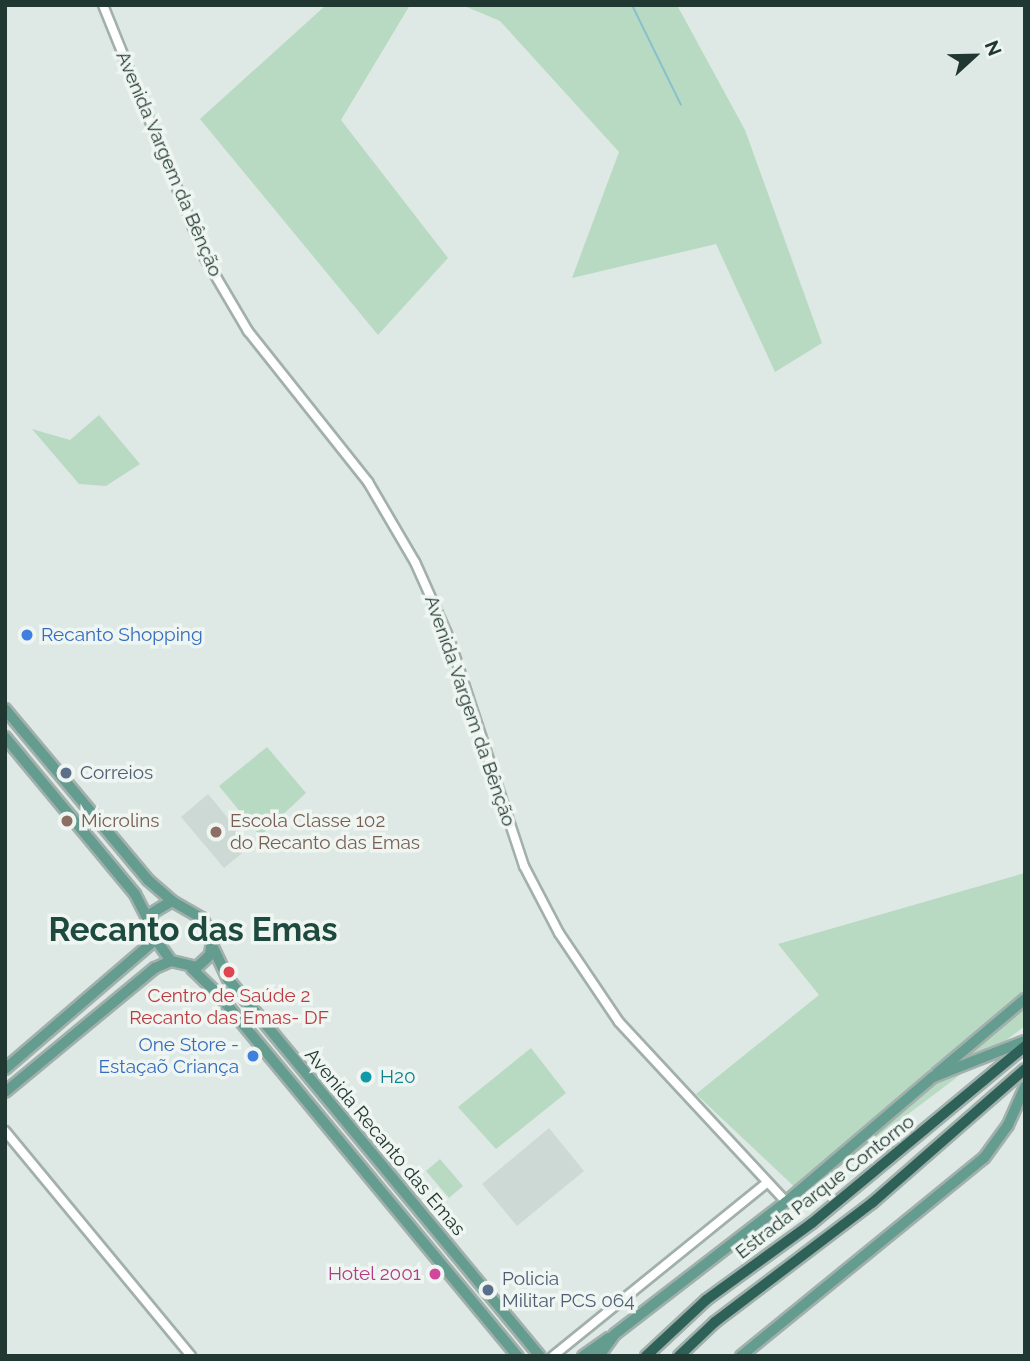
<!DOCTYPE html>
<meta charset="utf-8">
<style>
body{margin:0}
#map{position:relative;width:1030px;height:1361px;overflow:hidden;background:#dee9e5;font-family:Raleway,sans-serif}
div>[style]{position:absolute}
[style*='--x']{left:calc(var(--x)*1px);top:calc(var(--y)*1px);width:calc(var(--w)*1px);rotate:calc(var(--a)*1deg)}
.built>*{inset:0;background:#cdd9d4}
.green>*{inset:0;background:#b8dac2}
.stream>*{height:2px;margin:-1px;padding:0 1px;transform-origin:1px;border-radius:1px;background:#88c0cc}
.roads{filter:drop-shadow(2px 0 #a2b0ac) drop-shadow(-2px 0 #a2b0ac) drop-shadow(0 2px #a2b0ac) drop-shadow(0 -2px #a2b0ac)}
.minor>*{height:8px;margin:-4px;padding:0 4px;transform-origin:4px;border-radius:4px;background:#fff}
.major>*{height:10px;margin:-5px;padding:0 5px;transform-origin:5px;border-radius:5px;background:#659c90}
.highway>*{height:10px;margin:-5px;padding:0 5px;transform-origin:5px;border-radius:5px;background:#2e6259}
.dots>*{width:19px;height:19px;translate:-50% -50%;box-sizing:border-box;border:4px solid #eff6f2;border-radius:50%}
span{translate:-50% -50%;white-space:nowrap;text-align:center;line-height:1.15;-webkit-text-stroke:7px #eff6f2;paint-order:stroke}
.street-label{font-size:19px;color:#213832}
.shop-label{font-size:19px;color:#366cbe}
.left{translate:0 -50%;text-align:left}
.right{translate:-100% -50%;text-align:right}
.service-label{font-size:19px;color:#4e5e75}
.education-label{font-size:19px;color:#785e54}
.health-label{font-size:19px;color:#be3a42}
.culture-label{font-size:19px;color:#0d838f}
.hotel-label{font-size:19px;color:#b23c85}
.town-label{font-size:33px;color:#1e493f;font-weight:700}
.frame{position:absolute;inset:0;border:7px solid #213832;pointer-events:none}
.north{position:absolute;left:939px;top:21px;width:70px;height:70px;-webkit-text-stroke:5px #eff6f2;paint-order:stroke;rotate:68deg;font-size:19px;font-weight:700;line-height:28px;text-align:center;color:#213832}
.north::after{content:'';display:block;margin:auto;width:24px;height:32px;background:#213832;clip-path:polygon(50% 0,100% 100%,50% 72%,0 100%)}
</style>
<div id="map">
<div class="built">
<i style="clip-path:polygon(208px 794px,251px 846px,224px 868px,181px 817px)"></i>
<i style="clip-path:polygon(549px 1128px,584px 1171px,517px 1226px,482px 1184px)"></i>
</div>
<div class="green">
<i style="clip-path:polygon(326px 5px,410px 5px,341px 120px,448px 258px,378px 335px,200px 119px)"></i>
<i style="clip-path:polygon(462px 5px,677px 5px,745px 130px,822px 343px,775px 372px,716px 244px,572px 278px,619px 152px,500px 21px)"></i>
<i style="clip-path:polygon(99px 415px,140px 464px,106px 486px,79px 484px,32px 429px,70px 440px)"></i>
<i style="clip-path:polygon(267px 747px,306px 793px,260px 836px,219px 786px)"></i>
<i style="clip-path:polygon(1025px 873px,1025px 1026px,802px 1194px,696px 1094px,819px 995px,778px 944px)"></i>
<i style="clip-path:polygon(531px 1048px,566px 1093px,496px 1149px,458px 1107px)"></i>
<i style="clip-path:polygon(440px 1159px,463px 1186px,449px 1198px,426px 1171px)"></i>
</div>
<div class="stream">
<i style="--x:632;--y:5;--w:111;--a:63.9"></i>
</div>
<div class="roads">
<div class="minor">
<i style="--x:103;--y:5;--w:273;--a:68"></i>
<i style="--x:205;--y:258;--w:85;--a:59.5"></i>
<i style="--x:248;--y:331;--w:193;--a:51.5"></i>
<i style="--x:368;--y:482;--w:93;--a:59.6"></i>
<i style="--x:415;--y:562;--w:83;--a:65.9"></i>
<i style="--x:449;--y:638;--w:240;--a:71.8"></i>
<i style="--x:524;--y:866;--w:76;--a:62.4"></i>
<i style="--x:559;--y:933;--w:107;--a:56"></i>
<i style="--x:619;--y:1022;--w:246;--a:47.1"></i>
<i style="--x:5;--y:1131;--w:292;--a:50.4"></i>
<i style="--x:553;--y:1356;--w:275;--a:-39"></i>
</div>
<div class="major">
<i style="--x:5;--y:709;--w:223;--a:50.1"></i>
<i style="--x:148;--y:880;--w:32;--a:41"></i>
<i style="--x:5;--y:737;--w:204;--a:50.4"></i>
<i style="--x:135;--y:894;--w:33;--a:63"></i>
<i style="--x:172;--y:901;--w:34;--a:30"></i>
<i style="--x:202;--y:918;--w:21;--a:62"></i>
<i style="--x:212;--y:937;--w:18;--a:96"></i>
<i style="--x:210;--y:955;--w:18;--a:137"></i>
<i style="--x:197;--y:967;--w:27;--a:-167"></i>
<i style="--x:171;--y:961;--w:35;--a:-125"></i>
<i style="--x:151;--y:932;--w:19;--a:-87"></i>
<i style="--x:152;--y:913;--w:23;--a:-31"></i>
<i style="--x:212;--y:945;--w:38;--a:65"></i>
<i style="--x:228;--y:979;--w:489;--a:50.4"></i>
<i style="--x:192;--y:969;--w:36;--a:44"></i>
<i style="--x:218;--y:994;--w:470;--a:50.4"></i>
<i style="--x:5;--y:1069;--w:196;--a:-40.7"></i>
<i style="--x:937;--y:1073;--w:115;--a:-40.1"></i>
<i style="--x:5;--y:1092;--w:195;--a:-39.6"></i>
<i style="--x:155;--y:968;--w:17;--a:-24"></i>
<i style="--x:583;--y:1356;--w:32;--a:-35"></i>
<i style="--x:599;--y:1356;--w:27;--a:-54"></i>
<i style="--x:615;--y:1334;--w:216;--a:-37.7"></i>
<i style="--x:786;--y:1202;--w:193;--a:-40.4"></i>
<i style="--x:933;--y:1077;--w:99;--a:-21.4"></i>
<i style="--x:741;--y:1356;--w:313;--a:-39.2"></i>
<i style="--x:984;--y:1158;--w:41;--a:-54"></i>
<i style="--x:1008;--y:1125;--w:42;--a:-65.9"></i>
</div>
<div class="highway">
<i style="--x:646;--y:1356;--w:82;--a:-43"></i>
<i style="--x:706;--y:1300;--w:131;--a:-36"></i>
<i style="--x:812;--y:1223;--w:277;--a:-39.7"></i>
<i style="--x:679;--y:1356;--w:50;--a:-43.4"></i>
<i style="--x:715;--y:1322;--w:197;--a:-37.2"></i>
<i style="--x:872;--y:1203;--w:203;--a:-41.2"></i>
</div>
</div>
<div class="dots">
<i style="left:27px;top:635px;background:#3f7fe0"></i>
<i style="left:66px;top:773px;background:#5c6f8a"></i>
<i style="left:67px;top:821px;background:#8d6e63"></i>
<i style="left:216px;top:832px;background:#8d6e63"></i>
<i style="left:229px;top:972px;background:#e0444e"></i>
<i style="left:253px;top:1056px;background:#3f7fe0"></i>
<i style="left:366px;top:1077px;background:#0f9aa8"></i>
<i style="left:435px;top:1274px;background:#d1479c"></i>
<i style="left:488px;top:1290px;background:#5c6f8a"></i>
</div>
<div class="street-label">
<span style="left:169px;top:164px;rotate:67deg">Avenida Vargem da Bênção</span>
<span style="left:470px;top:711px;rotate:71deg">Avenida Vargem da Bênção</span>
<span style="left:385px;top:1142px;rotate:50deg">Avenida Recanto das Emas</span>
<span style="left:825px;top:1187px;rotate:-38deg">Estrada Parque Contorno</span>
</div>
<div class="shop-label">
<span class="left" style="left:41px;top:635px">Recanto Shopping</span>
<span class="right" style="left:239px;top:1056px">One Store -<br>Estaçaõ Criança</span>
</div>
<div class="service-label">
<span class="left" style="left:80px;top:773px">Correios</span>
<span class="left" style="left:502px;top:1290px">Policia<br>Militar PCS 064</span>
</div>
<div class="education-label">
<span class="left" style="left:81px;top:821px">Microlins</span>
<span class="left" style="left:230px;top:832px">Escola Classe 102<br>do Recanto das Emas</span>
</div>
<div class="health-label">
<span style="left:229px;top:1007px">Centro de Saúde 2<br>Recanto das Emas- DF</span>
</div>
<div class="culture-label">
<span class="left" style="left:380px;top:1077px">H20</span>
</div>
<div class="hotel-label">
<span class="right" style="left:421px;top:1274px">Hotel 2001</span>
</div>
<div class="town-label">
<span style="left:193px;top:930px">Recanto das Emas</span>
</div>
<div class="frame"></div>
<div class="north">N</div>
</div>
